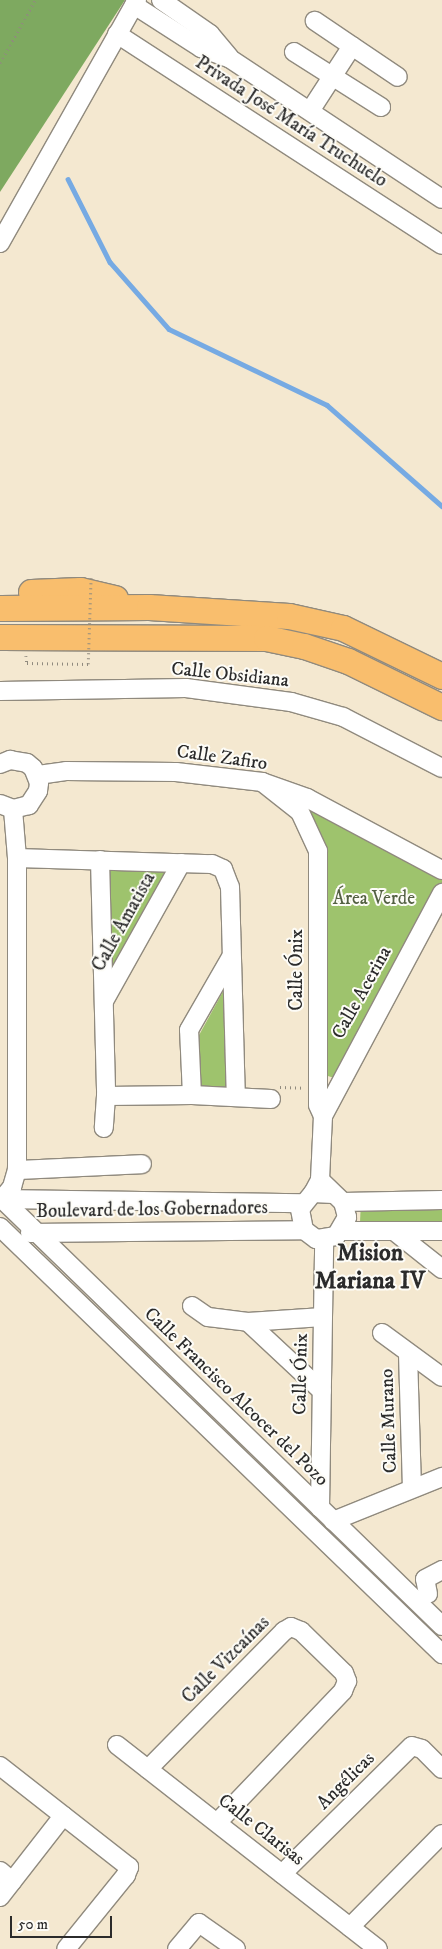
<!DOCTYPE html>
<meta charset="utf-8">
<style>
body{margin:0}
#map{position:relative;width:442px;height:1949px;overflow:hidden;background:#f4e8d0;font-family:"IM FELL DW Pica",serif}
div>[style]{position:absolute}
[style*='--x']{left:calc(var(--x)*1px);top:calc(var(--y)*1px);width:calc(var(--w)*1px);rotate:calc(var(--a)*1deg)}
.green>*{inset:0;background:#9ec36d}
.forest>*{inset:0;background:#7ea960}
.stream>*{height:4.5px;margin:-2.25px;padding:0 2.25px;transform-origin:2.25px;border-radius:2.25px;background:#76aae3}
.path>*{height:2.5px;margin-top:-1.25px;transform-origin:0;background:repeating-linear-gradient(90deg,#908a7e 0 1px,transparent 0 5px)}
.roads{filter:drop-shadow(1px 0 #908a7e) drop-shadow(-1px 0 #908a7e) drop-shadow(0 1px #908a7e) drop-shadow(0 -1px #908a7e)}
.minor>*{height:18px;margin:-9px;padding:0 9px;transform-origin:9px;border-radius:9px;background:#fff}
.highway>*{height:25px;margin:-12.5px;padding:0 12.5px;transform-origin:12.5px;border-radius:12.5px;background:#f9be6d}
.path-bridge>*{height:2.5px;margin-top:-1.25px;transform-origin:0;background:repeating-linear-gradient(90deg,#908a7e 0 1px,transparent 0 5px)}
span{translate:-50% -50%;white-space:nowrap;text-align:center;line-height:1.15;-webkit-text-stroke:4px #fdfcf7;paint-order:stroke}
.street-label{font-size:19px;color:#2b2b2b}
.park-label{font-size:19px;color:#536042}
.district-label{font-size:24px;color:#2b2b2b;font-weight:700}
.scale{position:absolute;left:10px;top:1916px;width:102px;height:22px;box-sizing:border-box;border:2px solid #2b2b2b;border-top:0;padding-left:6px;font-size:15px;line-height:18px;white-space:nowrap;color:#2b2b2b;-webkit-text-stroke:4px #fdfcf7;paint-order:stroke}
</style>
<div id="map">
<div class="green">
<i style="clip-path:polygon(291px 797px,442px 872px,442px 889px,334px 1078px,325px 1075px,319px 868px)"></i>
<i style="clip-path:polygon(109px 869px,168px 872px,107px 984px)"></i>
<i style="clip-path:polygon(226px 986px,226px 1092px,199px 1090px,198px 1037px)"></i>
<i style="clip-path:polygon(361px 1201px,442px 1203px,442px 1224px,360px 1222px)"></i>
</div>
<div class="forest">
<i style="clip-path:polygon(0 0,125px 0,0 192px)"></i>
</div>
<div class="stream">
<i style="--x:68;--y:179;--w:93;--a:63.2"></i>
<i style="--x:110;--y:262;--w:89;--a:48.6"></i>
<i style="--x:169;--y:329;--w:175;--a:25.7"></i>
<i style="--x:327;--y:405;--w:153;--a:41.3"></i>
</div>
<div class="path">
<i style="--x:0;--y:63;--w:72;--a:-60.9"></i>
<i style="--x:26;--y:656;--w:7;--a:82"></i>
<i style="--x:27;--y:663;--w:61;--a:0.9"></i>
<i style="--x:280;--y:1087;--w:24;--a:2"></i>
</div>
<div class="roads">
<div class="minor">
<i style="--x:161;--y:0;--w:60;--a:34.8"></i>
<i style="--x:210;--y:34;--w:30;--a:50"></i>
<i style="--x:134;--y:5;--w:80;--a:32.7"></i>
<i style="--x:201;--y:48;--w:30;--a:20"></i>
<i style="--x:229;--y:58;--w:255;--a:33.5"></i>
<i style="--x:117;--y:34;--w:387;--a:33"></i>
<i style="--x:352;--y:46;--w:55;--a:34"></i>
<i style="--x:294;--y:52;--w:103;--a:32.3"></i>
<i style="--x:310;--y:111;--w:77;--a:-57.1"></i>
<i style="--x:352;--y:46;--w:45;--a:-146"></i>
<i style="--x:0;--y:243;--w:279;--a:-60.6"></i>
<i style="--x:0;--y:691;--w:186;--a:-0.9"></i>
<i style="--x:186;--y:688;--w:106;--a:7.6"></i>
<i style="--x:291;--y:702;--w:54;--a:16.1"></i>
<i style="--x:343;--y:717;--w:111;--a:27.3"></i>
<i style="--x:0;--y:764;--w:11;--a:-22"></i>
<i style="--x:10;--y:760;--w:17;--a:10"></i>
<i style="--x:27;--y:763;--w:8;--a:40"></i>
<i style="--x:33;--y:768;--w:16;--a:68"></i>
<i style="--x:39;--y:783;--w:8;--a:97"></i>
<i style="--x:38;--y:791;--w:17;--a:123"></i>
<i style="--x:29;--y:805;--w:16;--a:166"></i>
<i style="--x:13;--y:809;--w:14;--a:-159"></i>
<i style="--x:38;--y:775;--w:28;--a:-8"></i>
<i style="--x:66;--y:771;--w:110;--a:0.5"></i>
<i style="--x:176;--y:772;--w:87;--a:6.6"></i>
<i style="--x:262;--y:782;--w:48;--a:19.6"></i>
<i style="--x:307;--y:798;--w:153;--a:28.1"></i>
<i style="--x:262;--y:782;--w:48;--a:38.3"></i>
<i style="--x:300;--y:812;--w:43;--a:65.2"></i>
<i style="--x:318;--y:851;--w:254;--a:90"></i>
<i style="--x:318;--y:1105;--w:12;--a:66"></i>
<i style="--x:323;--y:1116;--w:64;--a:92.7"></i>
<i style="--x:320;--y:1180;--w:15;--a:118"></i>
<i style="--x:17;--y:858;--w:195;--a:1.8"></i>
<i style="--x:212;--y:864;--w:12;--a:24"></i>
<i style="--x:223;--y:869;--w:19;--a:69"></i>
<i style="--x:230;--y:887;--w:209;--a:88.4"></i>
<i style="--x:100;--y:860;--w:236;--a:88.5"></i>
<i style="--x:106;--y:1096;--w:32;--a:94"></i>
<i style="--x:104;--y:1001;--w:158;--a:-60.8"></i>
<i style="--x:192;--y:1095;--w:65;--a:-92.6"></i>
<i style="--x:189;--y:1030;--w:84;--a:-60.1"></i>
<i style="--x:106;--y:1096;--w:86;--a:-0.7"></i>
<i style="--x:192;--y:1095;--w:79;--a:2.9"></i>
<i style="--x:323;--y:1116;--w:253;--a:-61.9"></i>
<i style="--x:17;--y:1170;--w:125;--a:-2.7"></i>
<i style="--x:320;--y:1180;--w:32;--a:44"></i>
<i style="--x:343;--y:1202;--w:16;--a:75"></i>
<i style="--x:347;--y:1217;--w:22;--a:120"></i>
<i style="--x:336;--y:1236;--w:20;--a:171"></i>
<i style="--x:316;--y:1239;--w:15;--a:-143"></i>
<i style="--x:304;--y:1230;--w:21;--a:-101"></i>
<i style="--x:300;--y:1209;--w:21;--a:-51"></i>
<i style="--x:313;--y:1193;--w:20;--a:3"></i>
<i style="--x:0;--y:1197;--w:616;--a:44.14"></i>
<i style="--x:0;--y:1199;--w:302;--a:0.8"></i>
<i style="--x:2;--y:1199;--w:16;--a:-50"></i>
<i style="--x:12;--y:1187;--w:18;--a:-74"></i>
<i style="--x:17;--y:1170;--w:312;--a:-90"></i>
<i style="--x:17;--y:858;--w:49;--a:-94.7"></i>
<i style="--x:343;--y:1202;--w:99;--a:-1.2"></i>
<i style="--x:0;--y:1227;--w:615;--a:44.01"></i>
<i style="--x:341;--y:1231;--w:101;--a:0"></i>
<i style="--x:394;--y:1231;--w:61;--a:38.4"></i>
<i style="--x:30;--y:1233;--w:274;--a:-0.6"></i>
<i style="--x:192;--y:1306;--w:19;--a:35"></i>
<i style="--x:208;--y:1317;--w:40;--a:7.1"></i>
<i style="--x:248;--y:1322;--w:75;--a:-3.8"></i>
<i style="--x:248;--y:1322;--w:101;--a:43"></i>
<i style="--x:382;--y:1333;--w:74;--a:36.3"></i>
<i style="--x:408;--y:1354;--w:133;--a:88.3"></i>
<i style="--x:320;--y:1508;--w:268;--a:-89.1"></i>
<i style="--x:333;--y:1521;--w:118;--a:-22"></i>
<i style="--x:428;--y:1594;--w:15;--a:-101"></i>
<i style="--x:425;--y:1579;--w:19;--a:-28"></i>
<i style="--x:117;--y:1745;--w:331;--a:38"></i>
<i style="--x:0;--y:1766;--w:164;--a:38.1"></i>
<i style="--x:129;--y:1867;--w:9;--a:111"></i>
<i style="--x:126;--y:1875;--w:95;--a:129"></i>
<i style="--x:148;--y:1769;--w:194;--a:-45.4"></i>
<i style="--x:284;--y:1631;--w:8;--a:-30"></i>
<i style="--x:291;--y:1627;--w:11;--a:22"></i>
<i style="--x:301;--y:1631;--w:60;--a:44.3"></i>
<i style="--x:344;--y:1673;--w:9;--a:69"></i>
<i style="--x:347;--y:1681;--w:11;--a:112"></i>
<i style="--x:343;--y:1691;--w:182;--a:133.7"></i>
<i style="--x:0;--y:1871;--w:16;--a:40"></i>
<i style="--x:282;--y:1874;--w:182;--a:-44.6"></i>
<i style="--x:412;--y:1746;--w:10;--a:17"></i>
<i style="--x:422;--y:1749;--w:28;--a:45"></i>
<i style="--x:0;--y:1897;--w:103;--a:-52.1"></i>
<i style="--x:350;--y:1927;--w:131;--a:-45.3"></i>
<i style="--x:177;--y:1949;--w:34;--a:-50"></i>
<i style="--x:199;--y:1923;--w:45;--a:35.1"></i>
</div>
<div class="highway">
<i style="--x:31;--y:592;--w:49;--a:-2.3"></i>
<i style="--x:80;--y:590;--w:36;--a:13"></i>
<i style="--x:0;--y:608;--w:149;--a:-0.4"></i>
<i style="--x:149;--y:607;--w:140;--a:3.7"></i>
<i style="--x:289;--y:616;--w:55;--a:12.5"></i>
<i style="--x:343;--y:628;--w:110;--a:25.9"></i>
<i style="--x:0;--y:637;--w:266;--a:0.2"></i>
<i style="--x:266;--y:638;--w:39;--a:12"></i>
<i style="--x:304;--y:646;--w:46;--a:18.8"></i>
<i style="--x:348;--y:661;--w:105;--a:26.1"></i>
</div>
</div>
<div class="path-bridge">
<i style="--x:88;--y:664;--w:90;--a:-88.1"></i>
</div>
<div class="street-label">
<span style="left:291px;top:122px;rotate:33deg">Privada José María Truchuelo</span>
<span style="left:230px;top:675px;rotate:6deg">Calle Obsidiana</span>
<span style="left:222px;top:758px;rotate:8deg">Calle Zafiro</span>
<span style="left:124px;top:922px;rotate:-61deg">Calle Amatista</span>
<span style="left:297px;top:970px;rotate:-90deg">Calle Ónix</span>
<span style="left:362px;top:993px;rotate:-61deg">Calle Acerina</span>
<span style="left:152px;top:1210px;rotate:-1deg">Boulevard de los Gobernadores</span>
<span style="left:301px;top:1374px;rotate:-89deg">Calle Ónix</span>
<span style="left:236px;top:1397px;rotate:44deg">Calle Francisco Alcocer del Pozo</span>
<span style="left:389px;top:1421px;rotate:-92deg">Calle Murano</span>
<span style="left:226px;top:1660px;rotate:-45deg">Calle Vizcaínas</span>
<span style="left:346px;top:1781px;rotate:-45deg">Angélicas</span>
<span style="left:261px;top:1830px;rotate:38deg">Calle Clarisas</span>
</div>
<div class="park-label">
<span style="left:374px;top:899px">Área Verde</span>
</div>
<div class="district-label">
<span style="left:370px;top:1268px">Mision<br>Mariana IV</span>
</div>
<div class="scale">50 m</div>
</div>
